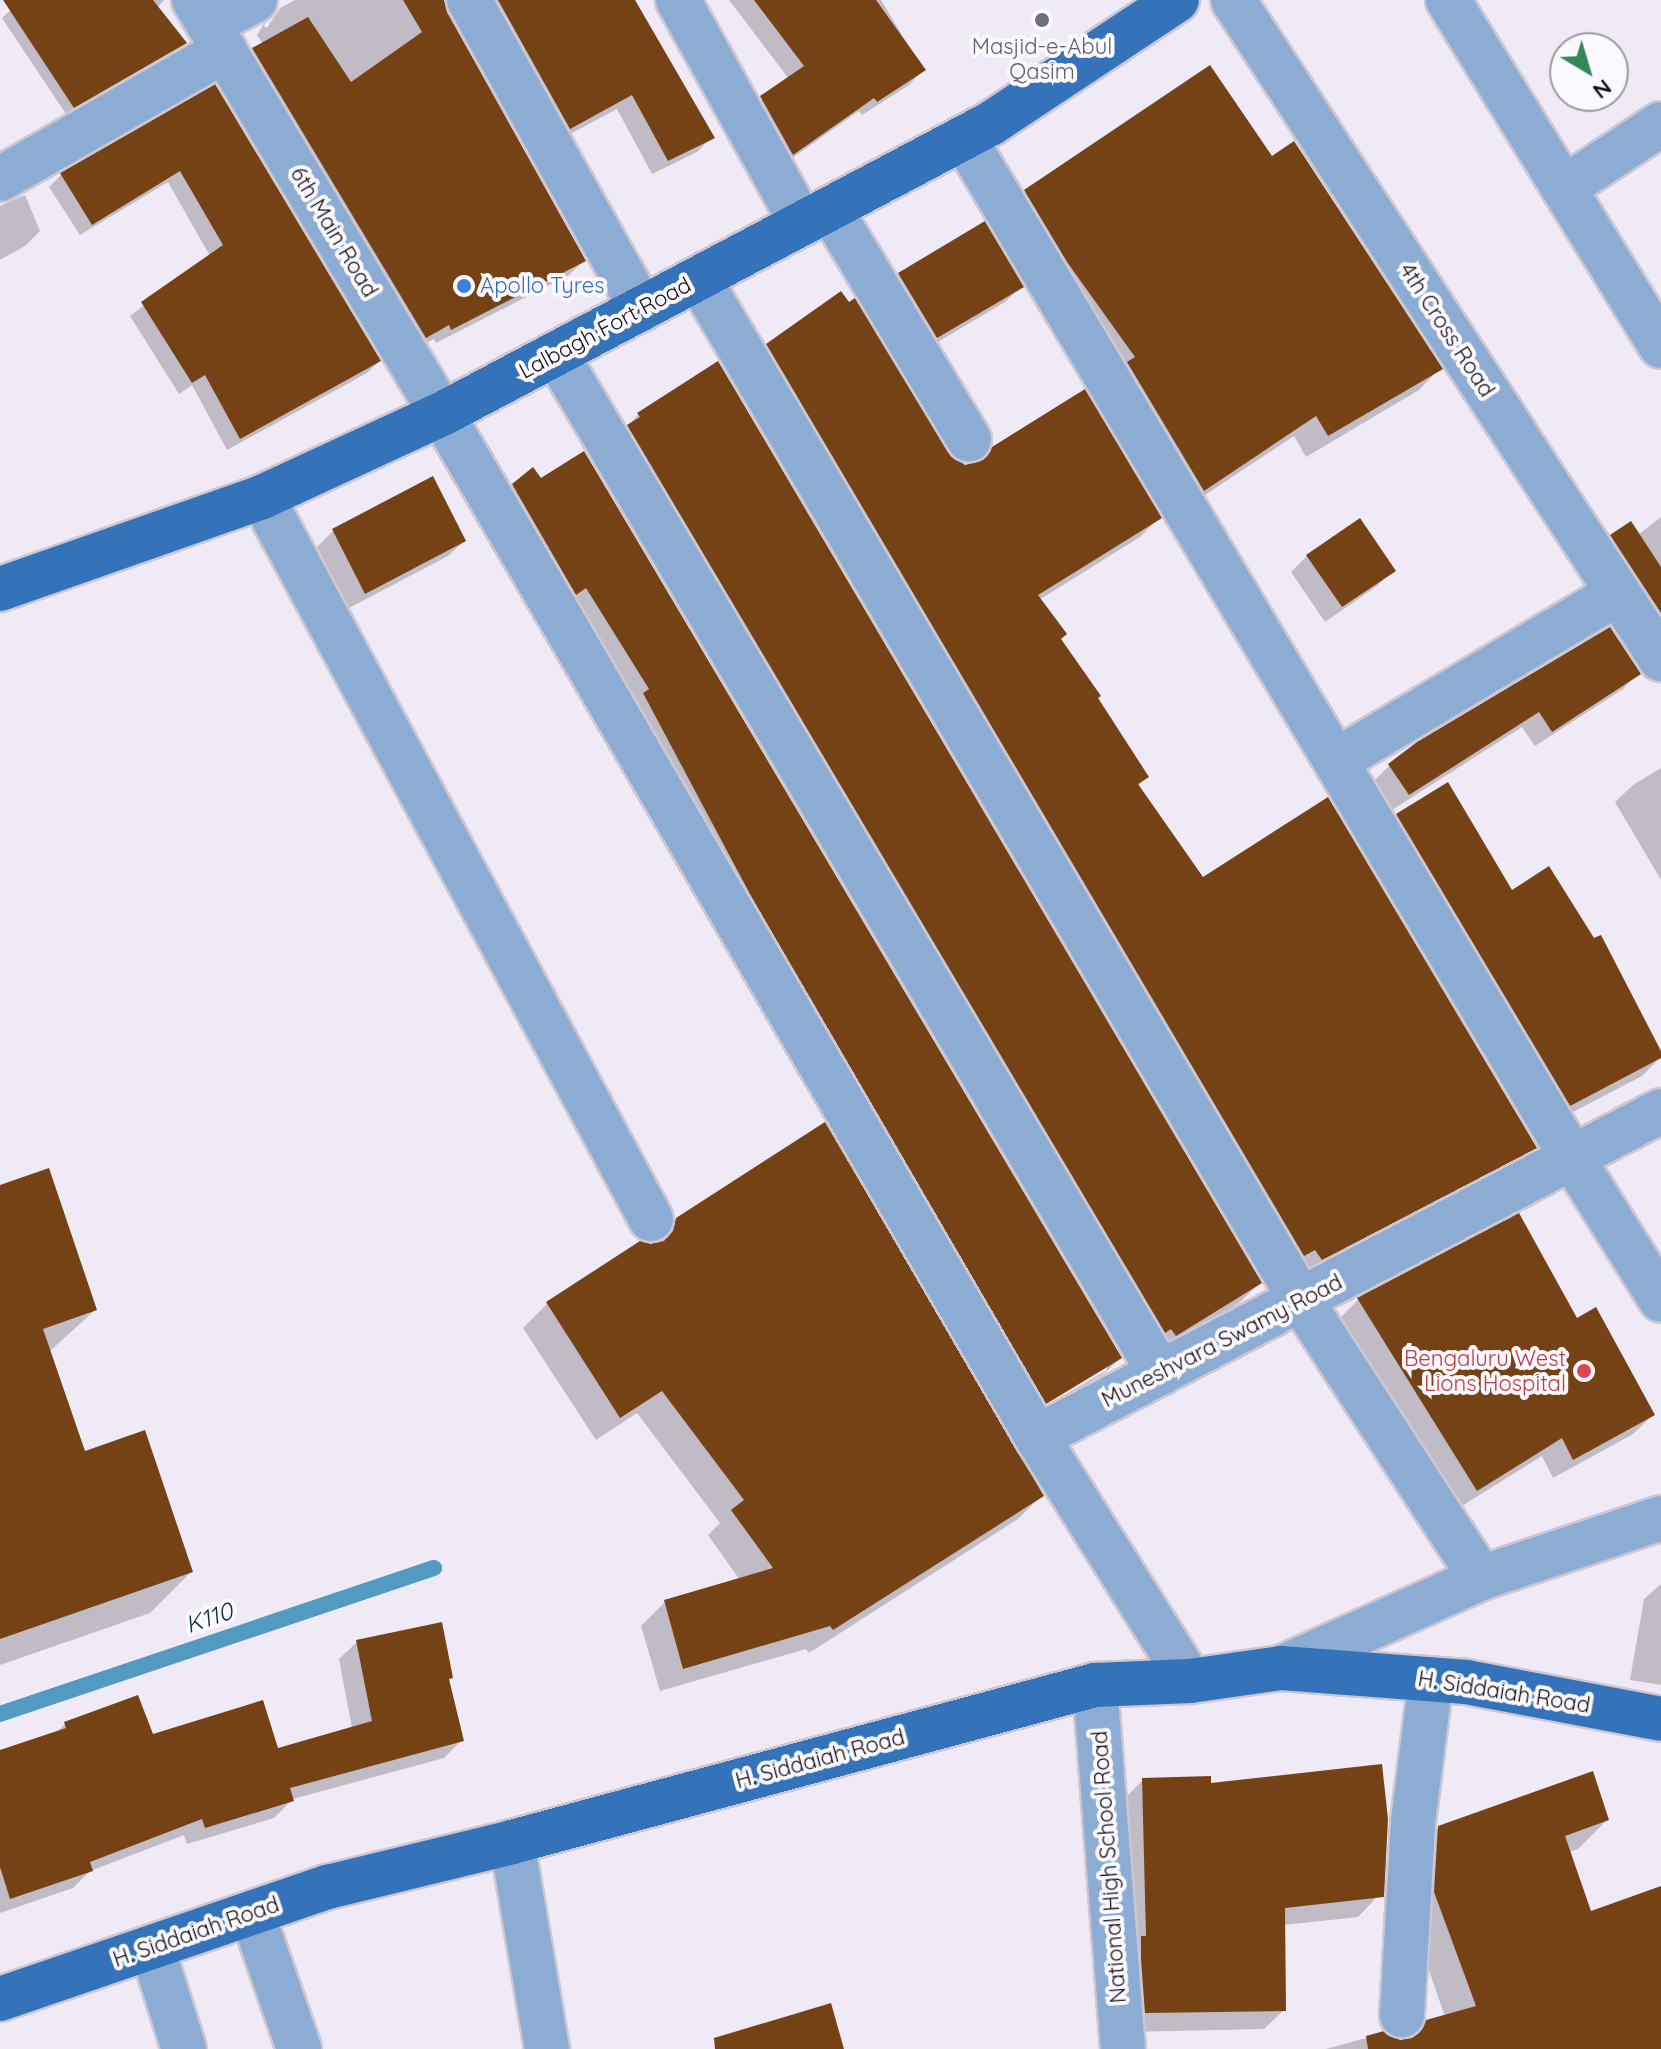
<!DOCTYPE html>
<style>
body{margin:0}
#map{position:relative;width:1661px;height:2049px;overflow:hidden;background:#f0eaf7;font-family:Quicksand,sans-serif}
div>[style]{position:absolute}
[style*='--x']{left:calc(var(--x)*1px);top:calc(var(--y)*1px);width:calc(var(--w)*1px);rotate:calc(var(--a)*1deg)}
.shadow>*{inset:0;background:#0003}
.stream>*{height:16px;margin:-8px;padding:0 8px;transform-origin:8px;border-radius:8px;background:#529ac0}
.building>*{inset:0;background:#754215}
.roads{filter:drop-shadow(2px 0 #ccc7d3) drop-shadow(-2px 0 #ccc7d3) drop-shadow(0 2px #ccc7d3) drop-shadow(0 -2px #ccc7d3)}
.minor>*{height:44px;margin:-22px;padding:0 22px;transform-origin:22px;border-radius:22px;background:#8cacd4}
.major>*{height:44px;margin:-22px;padding:0 22px;transform-origin:22px;border-radius:22px;background:#3472b9}
.dots>*{width:22px;height:22px;translate:-50% -50%;box-sizing:border-box;border:4px solid #fbf9fe;border-radius:50%}
span{translate:-50% -50%;white-space:nowrap;text-align:center;line-height:1.15;-webkit-text-stroke:8px #fbf9fe;paint-order:stroke}
.worship-label{font-size:22px;color:#5b616d}
.street-label{font-size:22px;color:#110f13}
.shop-label{font-size:22px;color:#366cbe}
.left{translate:0 -50%;text-align:left}
.health-label{font-size:22px;color:#be3a42}
.right{translate:-100% -50%;text-align:right}
.water-label{font-size:24px;color:#0e2f3f;font-style:italic}
.north{position:absolute;left:1549px;top:32px;width:80px;height:80px;box-sizing:border-box;background:#fbf9fe;border:2px solid #9d9ba0;border-radius:50%;rotate:142deg;font-size:22px;font-weight:700;line-height:32px;text-align:center;color:#110f13}
.north::after{content:'';display:block;margin:auto;width:28px;height:36px;background:#358657;clip-path:polygon(50% 0,100% 100%,50% 72%,0 100%)}
</style>
<div id="map">
<div class="shadow">
<i style="clip-path:polygon(22px 0,164px 0,157px 8px,184px 43px,66px 114px,2px 18px)"></i>
<i style="clip-path:polygon(295px 0,442px 0,445px 13px,584px 260px,569px 275px,436px 343px,434px 339px,410px 351px,238px 64px,263px 44px,257px 35px,264px 24px,267px 20px,264px 26px,267px 28px,280px 8px)"></i>
<i style="clip-path:polygon(474px 0,635px 0,712px 137px,697px 152px,652px 174px,617px 109px,555px 142px)"></i>
<i style="clip-path:polygon(729px 0,881px 0,923px 70px,909px 85px,862px 115px,859px 111px,778px 168px,747px 112px,789px 79px)"></i>
<i style="clip-path:polygon(215px 87px,379px 361px,367px 373px,227px 450px,192px 385px,179px 394px,130px 316px,210px 256px,168px 182px,80px 235px,49px 187px,61px 175px)"></i>
<i style="clip-path:polygon(1271px 159px,1440px 368px,1419px 390px,1306px 457px,1294px 436px,1181px 511px,1004px 214px,1026px 192px)"></i>
<i style="clip-path:polygon(25px 195px,40px 231px,25px 246px,0 260px,0 206px)"></i>
<i style="clip-path:polygon(899px 274px,1021px 287px,1005px 302px,921px 352px,883px 290px)"></i>
<i style="clip-path:polygon(768px 346px,964px 467px,979px 463px,993px 449px,1159px 518px,1140px 537px,1039px 600px,1059px 639px,1147px 777px,1137px 787px,1202px 880px,1535px 1147px,1516px 1166px,1302px 1278px,749px 365px)"></i>
<i style="clip-path:polygon(639px 414px,1260px 1283px,1240px 1302px,1156px 1354px,619px 434px)"></i>
<i style="clip-path:polygon(evenodd,533px 470px,1120px 1358px,1106px 1372px,1032px 1416px,499px 499px,533px 470px,1107px 1365px,1107px 1370px,1039px 1410px,1037px 1407px,1107px 1365px)"></i>
<i style="clip-path:polygon(1661px 517px,1661px 657px,1594px 553px,1611px 536px,1638px 535px)"></i>
<i style="clip-path:polygon(333px 531px,464px 541px,448px 556px,349px 608px,317px 547px)"></i>
<i style="clip-path:polygon(1307px 556px,1393px 570px,1377px 586px,1325px 622px,1291px 572px)"></i>
<i style="clip-path:polygon(1638px 673px,1623px 689px,1535px 746px,1522px 727px,1392px 810px,1374px 781px,1390px 765px)"></i>
<i style="clip-path:polygon(1661px 768px,1661px 880px,1615px 802px,1633px 785px)"></i>
<i style="clip-path:polygon(1398px 815px,1511px 892px,1661px 1057px,1642px 1076px,1550px 1124px,1378px 835px)"></i>
<i style="clip-path:polygon(0 1188px,95px 1310px,49px 1352px,83px 1453px,191px 1572px,150px 1613px,0 1665px)"></i>
<i style="clip-path:polygon(1518px 1216px,1576px 1321px,1653px 1415px,1633px 1434px,1553px 1478px,1542px 1456px,1457px 1509px,1339px 1319px,1358px 1300px)"></i>
<i style="clip-path:polygon(677px 1220px,1042px 1495px,1018px 1519px,809px 1653px,806px 1649px,660px 1691px,641px 1626px,665px 1602px,740px 1580px,708px 1535px,720px 1523px,637px 1413px,596px 1440px,523px 1328px,547px 1304px,652px 1244px)"></i>
<i style="clip-path:polygon(1661px 1584px,1661px 1685px,1630px 1680px,1644px 1599px)"></i>
<i style="clip-path:polygon(357px 1642px,451px 1678px,448px 1681px,461px 1741px,444px 1758px,293px 1799px,274px 1818px,187px 1844px,184px 1835px,90px 1871px,73px 1888px,0 1913px,0 1752px,56px 1733px,65px 1724px,276px 1750px,352px 1728px,339px 1659px)"></i>
<i style="clip-path:polygon(1143px 1780px,1209px 1785px,1377px 1897px,1358px 1917px,1283px 1925px,1284px 2010px,1264px 2029px,1126px 2032px,1123px 1800px)"></i>
<i style="clip-path:polygon(1607px 1820px,1578px 1849px,1569px 1852px,1590px 1913px,1661px 1888px,1661px 2049px,1456px 2049px,1407px 1906px,1410px 1857px,1439px 1828px)"></i>
<i style="clip-path:polygon(1384px 2033px,1417px 2049px,1326px 2049px)"></i>
</div>
<div class="stream">
<i style="--x:0;--y:1714;--w:458;--a:-18.6"></i>
</div>
<div class="building">
<i style="clip-path:polygon(3px 0,153px 0,187px 43px,74px 108px)"></i>
<i style="clip-path:polygon(403px 0,444px 0,447px 12px,586px 261px,451px 330px,449px 325px,426px 338px,252px 48px,308px 17px,351px 82px,422px 32px)"></i>
<i style="clip-path:polygon(498px 0,635px 0,715px 138px,668px 161px,632px 95px,570px 129px)"></i>
<i style="clip-path:polygon(754px 0,876px 0,926px 70px,877px 102px,874px 98px,793px 155px,760px 96px,804px 66px)"></i>
<i style="clip-path:polygon(1210px 65px,1272px 156px,1294px 141px,1443px 369px,1328px 436px,1316px 416px,1204px 491px,1127px 362px,1135px 357px,1067px 262px,1024px 190px)"></i>
<i style="clip-path:polygon(215px 84px,381px 361px,240px 439px,205px 375px,192px 383px,141px 302px,223px 245px,180px 171px,92px 225px,60px 173px)"></i>
<i style="clip-path:polygon(985px 221px,1024px 287px,937px 338px,898px 273px)"></i>
<i style="clip-path:polygon(841px 291px,849px 302px,855px 298px,948px 452px,965px 465px,983px 460px,992px 447px,1085px 389px,1162px 518px,1038px 595px,1067px 634px,1061px 639px,1101px 696px,1098px 698px,1149px 777px,1138px 784px,1203px 877px,1328px 797px,1537px 1148px,1322px 1260px,1315px 1250px,1304px 1256px,766px 344px)"></i>
<i style="clip-path:polygon(718px 361px,1262px 1283px,1176px 1336px,1171px 1329px,1165px 1333px,627px 425px,640px 417px,637px 413px)"></i>
<i style="clip-path:polygon(584px 451px,1122px 1358px,1046px 1404px,751px 896px,643px 693px,649px 689px,586px 588px,576px 595px,512px 484px,533px 467px,541px 478px)"></i>
<i style="clip-path:polygon(433px 476px,466px 541px,365px 594px,332px 529px)"></i>
<i style="clip-path:polygon(1360px 518px,1396px 571px,1342px 607px,1306px 555px)"></i>
<i style="clip-path:polygon(1631px 521px,1661px 567px,1661px 613px,1610px 535px)"></i>
<i style="clip-path:polygon(1610px 627px,1641px 674px,1552px 732px,1539px 712px,1409px 795px,1388px 764px,1417px 742px)"></i>
<i style="clip-path:polygon(1448px 782px,1512px 890px,1549px 866px,1594px 938px,1601px 935px,1661px 1051px,1661px 1058px,1570px 1106px,1396px 814px)"></i>
<i style="clip-path:polygon(825px 1122px,1044px 1496px,833px 1630px,830px 1626px,683px 1669px,664px 1600px,773px 1568px,731px 1510px,744px 1500px,662px 1391px,620px 1418px,546px 1302px,640px 1241px,651px 1244px,664px 1241px,673px 1231px,676px 1218px)"></i>
<i style="clip-path:polygon(49px 1168px,97px 1310px,43px 1329px,85px 1451px,145px 1430px,193px 1572px,0 1639px,0 1185px)"></i>
<i style="clip-path:polygon(1519px 1213px,1577px 1318px,1596px 1307px,1655px 1415px,1573px 1460px,1562px 1438px,1477px 1491px,1357px 1298px)"></i>
<i style="clip-path:polygon(442px 1622px,453px 1678px,449px 1679px,464px 1741px,290px 1788px,294px 1801px,205px 1828px,202px 1819px,90px 1862px,93px 1871px,10px 1899px,0 1867px,0 1750px,66px 1728px,64px 1722px,138px 1695px,153px 1734px,263px 1700px,278px 1748px,372px 1721px,356px 1640px)"></i>
<i style="clip-path:polygon(1382px 1764px,1388px 1819px,1384px 1897px,1285px 1908px,1286px 2011px,1145px 2013px,1141px 1959px,1141px 1936px,1146px 1936px,1142px 1778px,1211px 1776px,1211px 1783px)"></i>
<i style="clip-path:polygon(1593px 1771px,1609px 1820px,1565px 1836px,1591px 1911px,1661px 1886px,1661px 2049px,1368px 2049px,1366px 2036px,1384px 2031px,1400px 2040px,1412px 2038px,1422px 2029px,1426px 2020px,1476px 2006px,1434px 1892px,1438px 1826px)"></i>
<i style="clip-path:polygon(831px 2003px,844px 2049px,715px 2049px,714px 2038px)"></i>
</div>
<div class="roads">
<div class="minor">
<i style="--x:194;--y:0;--w:483;--a:59.1"></i>
<i style="--x:442;--y:414;--w:1183;--a:59.82"></i>
<i style="--x:469;--y:0;--w:354;--a:60.8"></i>
<i style="--x:678;--y:0;--w:256;--a:61"></i>
<i style="--x:1233;--y:0;--w:786;--a:57"></i>
<i style="--x:1448;--y:0;--w:406;--a:58.4"></i>
<i style="--x:210;--y:24;--w:51;--a:-28.1"></i>
<i style="--x:964;--y:138;--w:1189;--a:59.19"></i>
<i style="--x:1573;--y:1159;--w:166;--a:58"></i>
<i style="--x:0;--y:179;--w:259;--a:-29.8"></i>
<i style="--x:1564;--y:188;--w:116;--a:-33.4"></i>
<i style="--x:830;--y:209;--w:269;--a:58.9"></i>
<i style="--x:699;--y:279;--w:1185;--a:59.48"></i>
<i style="--x:1301;--y:1300;--w:331;--a:57.1"></i>
<i style="--x:556;--y:354;--w:1185;--a:59.34"></i>
<i style="--x:262;--y:497;--w:820;--a:61.69"></i>
<i style="--x:1336;--y:761;--w:328;--a:-30.8"></i>
<i style="--x:1281;--y:1668;--w:219;--a:-24.2"></i>
<i style="--x:1481;--y:1578;--w:190;--a:-18.4"></i>
<i style="--x:1190;--y:1681;--w:288;--a:-122.1"></i>
<i style="--x:1037;--y:1437;--w:704;--a:-27.58"></i>
<i style="--x:1095;--y:1685;--w:365;--a:85.6"></i>
<i style="--x:512;--y:1842;--w:210;--a:80.4"></i>
<i style="--x:252;--y:1913;--w:144;--a:70.9"></i>
<i style="--x:152;--y:1948;--w:106;--a:72.4"></i>
<i style="--x:1402;--y:2015;--w:193;--a:-86.7"></i>
<i style="--x:1413;--y:1822;--w:144;--a:-82.8"></i>
</div>
<div class="major">
<i style="--x:0;--y:589;--w:278;--a:-19.3"></i>
<i style="--x:262;--y:497;--w:198;--a:-24.8"></i>
<i style="--x:442;--y:414;--w:620;--a:-27.89"></i>
<i style="--x:990;--y:124;--w:224;--a:-33.5"></i>
<i style="--x:0;--y:1999;--w:347;--a:-18.9"></i>
<i style="--x:328;--y:1887;--w:189;--a:-13.7"></i>
<i style="--x:512;--y:1842;--w:604;--a:-15.07"></i>
<i style="--x:1095;--y:1685;--w:95;--a:-2.4"></i>
<i style="--x:1190;--y:1681;--w:92;--a:-8.1"></i>
<i style="--x:1281;--y:1668;--w:186;--a:4.3"></i>
<i style="--x:1466;--y:1682;--w:198;--a:10.7"></i>
</div>
</div>
<div class="dots">
<i style="left:1042px;top:20px;background:#6b7280"></i>
<i style="left:464px;top:286px;background:#3f7fe0"></i>
<i style="left:1584px;top:1371px;background:#e0444e"></i>
</div>
<div class="worship-label">
<span style="left:1042px;top:59px">Masjid-e-Abul<br>Qasim</span>
</div>
<div class="street-label">
<span style="left:334px;top:232px;rotate:59deg">6th Main Road</span>
<span style="left:605px;top:328px;rotate:-28deg">Lalbagh Fort Road</span>
<span style="left:1447px;top:330px;rotate:57deg">4th Cross Road</span>
<span style="left:1222px;top:1341px;rotate:-27deg">Muneshvara Swamy Road</span>
<span style="left:1504px;top:1692px;rotate:9deg">H. Siddaiah Road</span>
<span style="left:820px;top:1759px;rotate:-15deg">H. Siddaiah Road</span>
<span style="left:1109px;top:1867px;rotate:-94deg">National High School Road</span>
<span style="left:196px;top:1932px;rotate:-19deg">H. Siddaiah Road</span>
</div>
<div class="shop-label">
<span class="left" style="left:480px;top:286px">Apollo Tyres</span>
</div>
<div class="health-label">
<span class="right" style="left:1566px;top:1371px">Bengaluru West<br>Lions Hospital</span>
</div>
<div class="water-label">
<span style="left:209px;top:1618px;rotate:-19deg">K110</span>
</div>
<div class="north">N</div>
</div>
